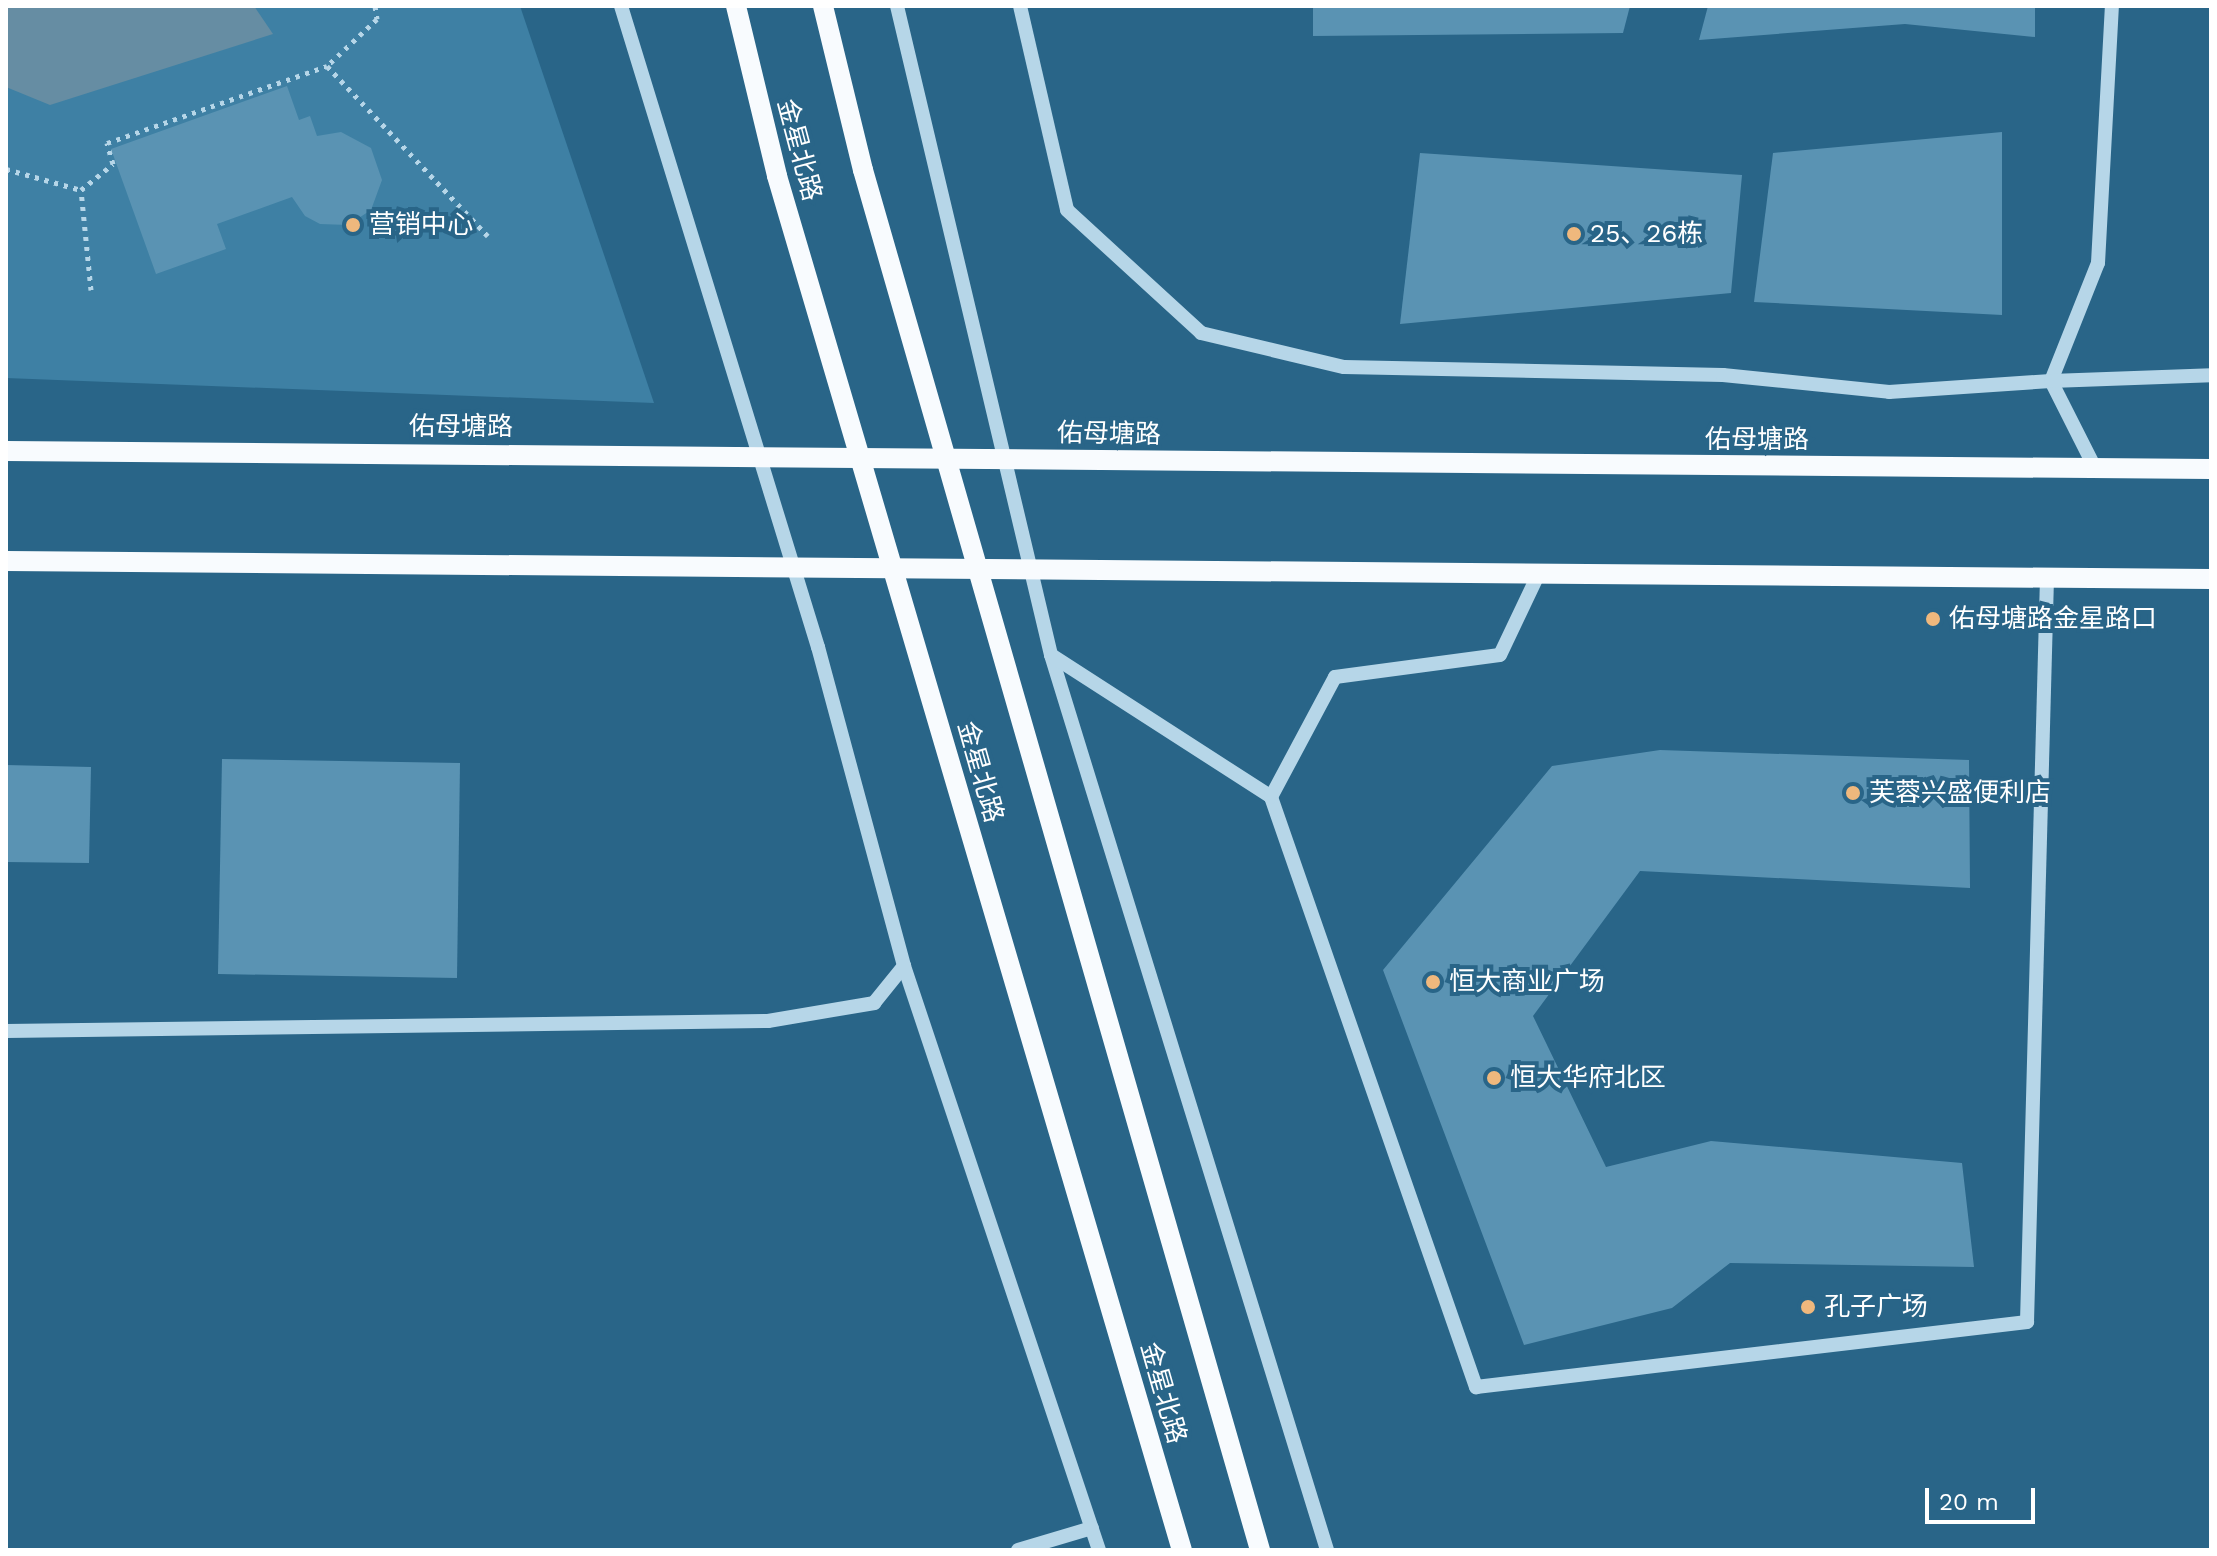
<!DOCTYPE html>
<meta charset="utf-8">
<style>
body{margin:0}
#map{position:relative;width:2217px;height:1556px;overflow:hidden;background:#296588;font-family:"Work Sans","Noto Sans SC",sans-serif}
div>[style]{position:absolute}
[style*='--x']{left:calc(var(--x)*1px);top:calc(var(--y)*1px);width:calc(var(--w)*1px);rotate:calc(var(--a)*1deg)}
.green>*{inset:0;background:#3e80a4}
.water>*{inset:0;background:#668da3}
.building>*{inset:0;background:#5a93b3}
.path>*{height:5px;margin-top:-2.5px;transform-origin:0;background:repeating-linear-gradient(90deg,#b6d6e8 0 4px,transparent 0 10px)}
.minor>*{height:14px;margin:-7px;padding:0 7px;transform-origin:7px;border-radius:7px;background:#b6d6e8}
.major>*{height:20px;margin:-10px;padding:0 10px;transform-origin:10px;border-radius:10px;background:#f8fbfe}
.dots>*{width:22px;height:22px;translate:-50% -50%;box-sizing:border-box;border:4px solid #296588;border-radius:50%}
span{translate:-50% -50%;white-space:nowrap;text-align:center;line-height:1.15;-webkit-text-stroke:8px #296588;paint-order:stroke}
.street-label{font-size:26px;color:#fff}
.poi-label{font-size:26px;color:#fff}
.left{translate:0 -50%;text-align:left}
.frame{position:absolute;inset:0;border:8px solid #fff;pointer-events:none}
.scale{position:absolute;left:1925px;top:1488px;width:110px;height:36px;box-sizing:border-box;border:4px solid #fff;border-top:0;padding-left:10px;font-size:24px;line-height:28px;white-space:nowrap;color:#fff;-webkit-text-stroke:6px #296588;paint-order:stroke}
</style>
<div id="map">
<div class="green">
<i style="clip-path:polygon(6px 6px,520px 6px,654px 403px,6px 378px)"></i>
</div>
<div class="water">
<i style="clip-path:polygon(6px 6px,254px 6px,273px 34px,50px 105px,6px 87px)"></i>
</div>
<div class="building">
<i style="clip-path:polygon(1313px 6px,1630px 6px,1623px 33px,1313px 36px)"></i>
<i style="clip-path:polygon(1708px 6px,2035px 6px,2035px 37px,1905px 24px,1699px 40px)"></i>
<i style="clip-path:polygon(287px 86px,299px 120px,310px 116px,317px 136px,341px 132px,371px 148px,382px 180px,371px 210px,348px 225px,320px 224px,305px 216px,292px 197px,217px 224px,226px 249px,156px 274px,111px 149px)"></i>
<i style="clip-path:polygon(2002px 132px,2002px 315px,1754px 302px,1773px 153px)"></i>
<i style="clip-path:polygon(1420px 153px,1742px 175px,1731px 293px,1400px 324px)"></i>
<i style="clip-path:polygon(1660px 750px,1969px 760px,1970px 888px,1640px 871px,1533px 1016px,1606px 1167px,1711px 1141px,1962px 1163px,1974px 1267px,1730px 1263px,1672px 1308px,1524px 1345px,1383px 970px,1552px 766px)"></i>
<i style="clip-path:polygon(222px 759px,460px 763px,457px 978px,218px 974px)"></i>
<i style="clip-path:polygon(6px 765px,91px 767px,89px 863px,6px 862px)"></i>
</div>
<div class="path">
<i style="--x:375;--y:6;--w:13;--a:81"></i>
<i style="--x:377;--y:19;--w:69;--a:136.8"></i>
<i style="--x:327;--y:66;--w:234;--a:46.6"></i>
<i style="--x:6;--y:169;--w:78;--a:15.6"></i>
<i style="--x:91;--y:290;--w:100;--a:-95.7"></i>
<i style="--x:81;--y:190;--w:41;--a:-39.1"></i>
<i style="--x:113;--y:164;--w:22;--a:-106"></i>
<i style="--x:107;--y:143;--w:233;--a:-19.3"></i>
</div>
<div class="minor">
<i style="--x:621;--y:6;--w:671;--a:72.92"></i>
<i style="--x:818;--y:647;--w:330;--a:74.9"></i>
<i style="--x:904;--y:966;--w:616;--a:71.54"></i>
<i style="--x:897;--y:6;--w:667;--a:76.65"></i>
<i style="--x:1051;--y:655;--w:937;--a:72.86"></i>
<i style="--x:1020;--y:6;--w:209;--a:77"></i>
<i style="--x:1067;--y:210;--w:182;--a:42.5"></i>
<i style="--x:1201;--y:333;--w:147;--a:13.4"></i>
<i style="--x:1344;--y:367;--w:379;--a:1.2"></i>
<i style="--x:1723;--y:375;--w:167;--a:5.8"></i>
<i style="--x:1889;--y:392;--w:162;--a:-3.9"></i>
<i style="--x:2051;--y:381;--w:127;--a:-68.3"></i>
<i style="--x:2098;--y:263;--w:257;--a:-86.9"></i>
<i style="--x:2095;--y:468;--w:97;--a:-116.8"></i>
<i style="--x:2051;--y:381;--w:160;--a:-2.1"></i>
<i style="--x:1051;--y:655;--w:262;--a:32.8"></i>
<i style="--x:1271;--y:797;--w:625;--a:70.84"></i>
<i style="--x:1476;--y:1387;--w:555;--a:-6.73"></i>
<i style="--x:2027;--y:1322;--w:744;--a:-88.46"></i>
<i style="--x:1271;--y:797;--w:136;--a:-61.9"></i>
<i style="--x:1335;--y:677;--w:166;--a:-7.6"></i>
<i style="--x:1500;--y:655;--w:91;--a:-64.6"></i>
<i style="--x:6;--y:1031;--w:762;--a:-0.75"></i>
<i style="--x:768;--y:1021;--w:108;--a:-9.6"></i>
<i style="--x:874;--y:1003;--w:48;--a:-51"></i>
<i style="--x:1018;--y:1550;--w:77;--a:-16.6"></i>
</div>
<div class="major">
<i style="--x:736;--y:6;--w:175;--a:76.4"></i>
<i style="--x:777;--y:176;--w:1432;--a:73.58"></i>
<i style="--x:823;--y:6;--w:169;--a:76.3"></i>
<i style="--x:863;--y:170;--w:1436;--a:73.95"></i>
<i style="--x:6;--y:451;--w:2205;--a:0.47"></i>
<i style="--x:6;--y:561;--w:2205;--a:0.47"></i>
</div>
<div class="dots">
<i style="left:353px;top:225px;background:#efb87d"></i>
<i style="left:1574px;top:234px;background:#efb87d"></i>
<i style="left:1933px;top:619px;background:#efb87d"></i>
<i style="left:1853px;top:793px;background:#efb87d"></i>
<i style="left:1433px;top:982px;background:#efb87d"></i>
<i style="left:1494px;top:1078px;background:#efb87d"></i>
<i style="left:1808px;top:1307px;background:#efb87d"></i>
</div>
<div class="street-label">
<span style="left:799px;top:150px;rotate:75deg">金星北路</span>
<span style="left:461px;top:427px">佑母塘路</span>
<span style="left:1109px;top:434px;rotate:1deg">佑母塘路</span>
<span style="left:1757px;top:440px">佑母塘路</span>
<span style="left:980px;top:772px;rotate:74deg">金星北路</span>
<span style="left:1163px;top:1393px;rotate:74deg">金星北路</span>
</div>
<div class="poi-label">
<span class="left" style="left:369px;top:225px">营销中心</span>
<span class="left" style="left:1590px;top:234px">25、26栋</span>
<span class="left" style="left:1949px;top:619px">佑母塘路金星路口</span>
<span class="left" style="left:1869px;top:793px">芙蓉兴盛便利店</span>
<span class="left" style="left:1449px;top:982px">恒大商业广场</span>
<span class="left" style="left:1510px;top:1078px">恒大华府北区</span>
<span class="left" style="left:1824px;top:1307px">孔子广场</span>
</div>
<div class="frame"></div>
<div class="scale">20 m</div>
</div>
